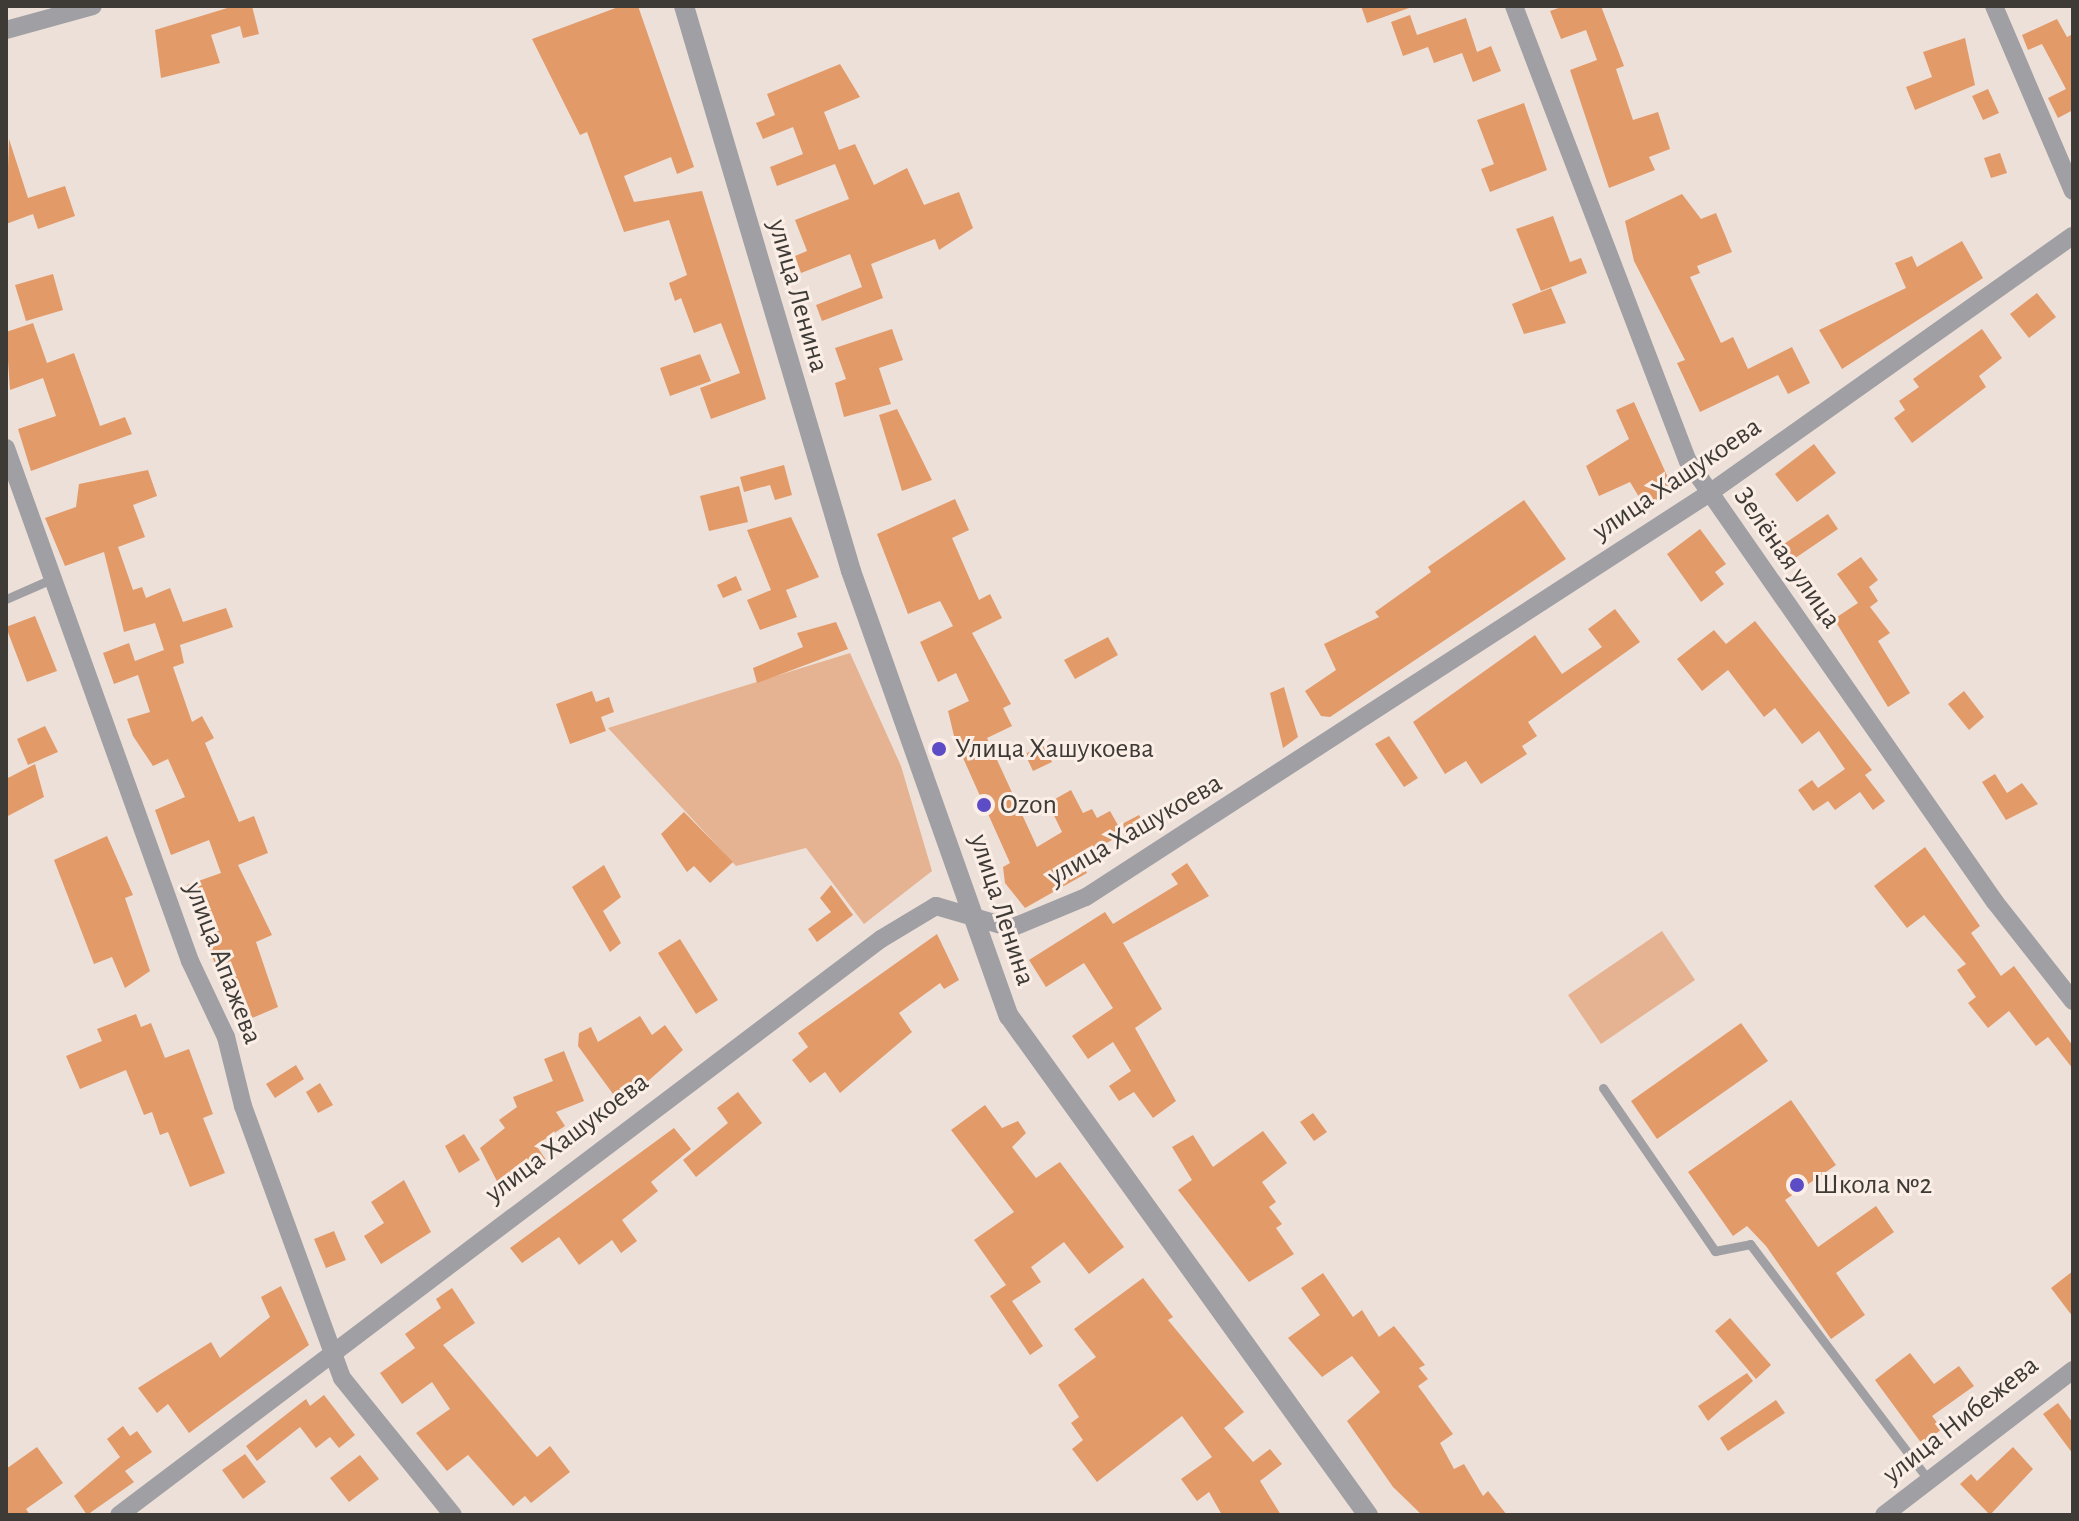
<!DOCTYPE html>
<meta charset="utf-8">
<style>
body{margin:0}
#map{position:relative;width:2079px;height:1521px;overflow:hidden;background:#ede0d8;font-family:"Alegreya Sans",sans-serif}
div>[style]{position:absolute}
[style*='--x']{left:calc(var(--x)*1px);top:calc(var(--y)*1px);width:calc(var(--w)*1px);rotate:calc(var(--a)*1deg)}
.green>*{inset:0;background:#e5b391}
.building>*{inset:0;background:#e29a69}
.service>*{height:9px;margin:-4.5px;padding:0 4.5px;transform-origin:4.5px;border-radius:4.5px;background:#9f9fa4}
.minor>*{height:18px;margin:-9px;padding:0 9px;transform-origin:9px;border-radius:9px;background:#9f9fa4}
.tertiary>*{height:20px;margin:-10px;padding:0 10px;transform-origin:10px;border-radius:10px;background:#9f9fa4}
.dots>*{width:22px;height:22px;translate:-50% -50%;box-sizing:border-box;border:4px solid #faeee6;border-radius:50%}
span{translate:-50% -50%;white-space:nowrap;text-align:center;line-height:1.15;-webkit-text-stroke:6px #faeee6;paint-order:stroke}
.street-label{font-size:28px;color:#3e3a36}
.poi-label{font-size:28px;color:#3e3a36}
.left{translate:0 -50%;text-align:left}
.frame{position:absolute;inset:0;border:8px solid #3e3a36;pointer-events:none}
</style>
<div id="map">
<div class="green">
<i style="clip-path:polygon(850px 653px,901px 766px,932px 871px,864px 924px,806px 848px,736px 866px,608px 728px)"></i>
<i style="clip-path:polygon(1662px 931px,1695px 980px,1601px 1044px,1568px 995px)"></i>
</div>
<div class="building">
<i style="clip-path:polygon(234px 6px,252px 6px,259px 34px,243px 38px,240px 26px,211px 35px,220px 63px,161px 78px,155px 30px)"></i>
<i style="clip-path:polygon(621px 6px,638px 6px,694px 167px,677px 174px,671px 157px,624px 176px,634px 202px,702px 191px,766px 399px,711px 419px,700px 388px,740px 373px,721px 323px,694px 333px,681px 298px,675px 301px,669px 283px,687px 275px,669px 220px,624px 232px,587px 132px,580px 135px,532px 39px)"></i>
<i style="clip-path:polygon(1361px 6px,1409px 6px,1409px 8px,1367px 23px)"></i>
<i style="clip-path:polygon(1564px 6px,1601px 6px,1624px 66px,1616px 69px,1633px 120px,1658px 112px,1670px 149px,1649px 157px,1655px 170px,1609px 188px,1570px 70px,1597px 60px,1586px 30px,1561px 39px,1550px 11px)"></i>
<i style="clip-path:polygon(1410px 15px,1417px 35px,1466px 18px,1477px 52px,1491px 46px,1501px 71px,1473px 82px,1462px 53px,1434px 63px,1428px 47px,1403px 56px,1391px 22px)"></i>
<i style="clip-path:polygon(2057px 19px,2067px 37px,2073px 34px,2073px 110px,2058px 118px,2048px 98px,2066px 89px,2042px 44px,2028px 50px,2022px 35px)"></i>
<i style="clip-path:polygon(1965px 38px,1975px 85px,1915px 110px,1906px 87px,1932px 77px,1923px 52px)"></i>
<i style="clip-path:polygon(840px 64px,860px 97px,824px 112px,839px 150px,855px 144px,874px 185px,907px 168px,924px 205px,959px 192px,973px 228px,939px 250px,935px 239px,871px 264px,883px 298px,822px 321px,816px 305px,862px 287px,850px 254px,801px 273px,795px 256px,807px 251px,795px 220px,849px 199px,835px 164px,777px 186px,770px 167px,803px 154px,793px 127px,763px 139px,756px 123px,775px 115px,767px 94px)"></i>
<i style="clip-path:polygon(1988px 89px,1999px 113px,1983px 120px,1972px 96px)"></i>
<i style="clip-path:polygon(1524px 103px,1547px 170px,1490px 192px,1481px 169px,1494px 164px,1477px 120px)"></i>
<i style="clip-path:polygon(9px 139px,28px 198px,65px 186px,75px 216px,38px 229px,33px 214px,6px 224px)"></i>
<i style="clip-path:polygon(2000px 153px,2007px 173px,1991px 178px,1984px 158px)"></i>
<i style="clip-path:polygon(1682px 194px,1701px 219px,1716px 213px,1732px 252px,1697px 266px,1700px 273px,1690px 277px,1721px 343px,1733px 337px,1748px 369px,1792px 347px,1810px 383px,1788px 394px,1778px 375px,1700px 412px,1677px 363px,1685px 360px,1634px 261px,1625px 221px)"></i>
<i style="clip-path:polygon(1553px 216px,1570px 262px,1581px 258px,1587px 273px,1541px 291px,1516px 229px)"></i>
<i style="clip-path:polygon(1962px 241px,1983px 278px,1842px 369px,1819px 330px,1906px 288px,1895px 263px,1912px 256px,1917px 267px)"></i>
<i style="clip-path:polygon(53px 274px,63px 310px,26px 321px,15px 285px)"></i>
<i style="clip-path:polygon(1551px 288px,1566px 323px,1524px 334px,1512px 304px)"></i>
<i style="clip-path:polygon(2037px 293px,2056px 317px,2029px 338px,2010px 314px)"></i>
<i style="clip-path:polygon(33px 323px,47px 363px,74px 353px,100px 426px,125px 417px,132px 434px,31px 471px,18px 429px,56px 416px,43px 378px,10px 390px,6px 332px)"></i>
<i style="clip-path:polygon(892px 329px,903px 360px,879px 368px,891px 404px,844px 417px,835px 383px,846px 379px,835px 348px)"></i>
<i style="clip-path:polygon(1982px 329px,2002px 358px,1979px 376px,1986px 387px,1912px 443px,1894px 418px,1905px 410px,1899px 401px,1919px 387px,1913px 379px)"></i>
<i style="clip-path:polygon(700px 354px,711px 381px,670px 396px,660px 368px)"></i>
<i style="clip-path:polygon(1634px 402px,1673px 489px,1645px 507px,1630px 482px,1599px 496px,1586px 466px,1629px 439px,1616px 410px)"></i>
<i style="clip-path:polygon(897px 409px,932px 480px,902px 491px,879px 415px)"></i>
<i style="clip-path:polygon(1814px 444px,1836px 473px,1797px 502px,1775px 474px)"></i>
<i style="clip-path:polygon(784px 465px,792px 495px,775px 500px,770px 485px,744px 492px,740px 477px)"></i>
<i style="clip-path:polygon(148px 470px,157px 496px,133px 505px,145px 537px,118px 547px,133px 590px,142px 587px,146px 598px,170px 588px,183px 622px,226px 608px,233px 627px,180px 645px,184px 663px,173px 667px,192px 722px,202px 716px,214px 738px,205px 743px,239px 822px,254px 816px,268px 853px,238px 865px,272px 935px,256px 942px,278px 1007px,252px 1018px,238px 984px,224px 990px,187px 885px,221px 873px,209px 840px,171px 855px,155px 810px,185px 797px,168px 759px,153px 766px,133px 736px,127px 719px,150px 712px,138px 675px,114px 684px,103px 653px,129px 643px,135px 661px,164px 650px,155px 623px,124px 632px,104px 552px,65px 566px,45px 518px,76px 507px,79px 484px)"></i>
<i style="clip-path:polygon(739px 486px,748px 522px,709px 531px,700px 496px)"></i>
<i style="clip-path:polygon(955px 499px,969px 530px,952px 538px,979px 600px,990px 594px,1002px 618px,972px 633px,1011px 704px,1003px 708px,1012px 726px,987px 738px,1037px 847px,1062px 832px,1048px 803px,1071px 790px,1083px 813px,1092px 809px,1097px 818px,1110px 811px,1123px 834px,1079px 858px,1087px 873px,1025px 908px,1005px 883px,1003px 867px,1010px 863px,955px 740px,948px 711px,969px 701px,956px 673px,938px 682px,920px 642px,953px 626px,940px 601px,908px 614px,877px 534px)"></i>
<i style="clip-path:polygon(1524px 500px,1566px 559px,1330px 717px,1321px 716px,1305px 691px,1336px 670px,1324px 644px,1379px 617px,1375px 612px,1431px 572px,1428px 567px)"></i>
<i style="clip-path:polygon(1828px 514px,1838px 529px,1788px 563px,1778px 548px)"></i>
<i style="clip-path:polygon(791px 517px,819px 577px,786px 590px,797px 617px,760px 630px,747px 600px,771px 590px,747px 530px)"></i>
<i style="clip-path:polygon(1700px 529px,1726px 564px,1715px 572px,1724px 584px,1701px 602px,1667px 554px)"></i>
<i style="clip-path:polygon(1861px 557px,1878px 580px,1869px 587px,1878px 601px,1870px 607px,1890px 633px,1878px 641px,1910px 693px,1888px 707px,1834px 619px,1858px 603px,1837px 574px)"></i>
<i style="clip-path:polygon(736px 576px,742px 590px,723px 598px,717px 585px)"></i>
<i style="clip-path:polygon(1615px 609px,1640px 642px,1528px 722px,1537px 736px,1522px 746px,1527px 754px,1481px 784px,1466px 761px,1445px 774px,1413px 722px,1535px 635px,1562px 674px,1602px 647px,1588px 629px)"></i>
<i style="clip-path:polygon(35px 616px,57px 671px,27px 682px,6px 627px)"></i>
<i style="clip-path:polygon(1755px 621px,1872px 770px,1865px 775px,1885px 801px,1873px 810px,1860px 792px,1835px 810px,1828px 801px,1813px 811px,1798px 790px,1812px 780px,1818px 788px,1845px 769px,1819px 731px,1802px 744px,1775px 708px,1764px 717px,1728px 670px,1702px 691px,1677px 659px,1714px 630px,1726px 644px)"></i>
<i style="clip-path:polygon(836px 622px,848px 649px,757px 683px,753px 668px,803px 647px,797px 633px)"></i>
<i style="clip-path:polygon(1108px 637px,1118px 655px,1075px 679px,1064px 660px)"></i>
<i style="clip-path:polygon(1284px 687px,1298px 737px,1283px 748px,1270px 693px)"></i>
<i style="clip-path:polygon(592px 691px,596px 702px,609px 697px,614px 712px,601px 717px,606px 731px,570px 744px,556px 704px)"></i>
<i style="clip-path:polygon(1964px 691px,1984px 717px,1969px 730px,1948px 704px)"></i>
<i style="clip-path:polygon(45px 726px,58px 752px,28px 765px,17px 739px)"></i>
<i style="clip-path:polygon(1389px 736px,1418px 778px,1404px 787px,1375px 744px)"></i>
<i style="clip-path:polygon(1043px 745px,1052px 762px,1033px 771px,1025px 754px)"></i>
<i style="clip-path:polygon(35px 764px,44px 797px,6px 817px,6px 779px)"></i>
<i style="clip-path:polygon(1995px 774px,2007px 793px,2022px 783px,2038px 804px,2006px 820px,1982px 782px)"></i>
<i style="clip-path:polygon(684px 812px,733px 862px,710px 883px,694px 866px,687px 872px,661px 834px)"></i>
<i style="clip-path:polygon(1139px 815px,1148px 831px,1131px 840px,1122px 824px)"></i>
<i style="clip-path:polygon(107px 836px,133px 895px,125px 898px,150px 971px,125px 988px,112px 957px,94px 964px,54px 860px)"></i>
<i style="clip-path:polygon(1925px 847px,1980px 926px,1971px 933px,2001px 976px,2014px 966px,2073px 1046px,2073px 1069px,2048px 1037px,2036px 1046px,2009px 1011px,1988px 1028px,1968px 1003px,1976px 997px,1957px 970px,1966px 964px,1924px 915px,1907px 928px,1874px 886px)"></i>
<i style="clip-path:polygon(1187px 863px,1209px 896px,1123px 943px,1162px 1009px,1135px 1028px,1176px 1101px,1153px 1118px,1134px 1092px,1119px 1101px,1109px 1086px,1131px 1071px,1113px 1042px,1088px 1059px,1072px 1036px,1113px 1008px,1084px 963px,1046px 987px,1029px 960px,1105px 912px,1113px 924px,1178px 884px,1171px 874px)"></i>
<i style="clip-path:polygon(604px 865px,621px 897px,603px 911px,621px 943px,610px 952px,572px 887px)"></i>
<i style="clip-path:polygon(831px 885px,853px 915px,817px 942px,808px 929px,831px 912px,820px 898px)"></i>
<i style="clip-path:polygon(937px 934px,959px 980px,944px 989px,940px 983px,899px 1013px,912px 1032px,840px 1093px,825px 1072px,810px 1083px,792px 1060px,808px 1047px,798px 1033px)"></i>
<i style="clip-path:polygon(680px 939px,718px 1000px,696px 1014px,658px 953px)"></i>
<i style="clip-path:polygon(136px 1014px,141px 1027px,151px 1023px,165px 1058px,189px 1049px,213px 1114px,203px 1118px,225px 1173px,190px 1187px,168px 1132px,160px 1135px,152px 1112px,144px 1115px,126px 1070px,80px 1089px,66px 1056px,102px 1041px,97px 1029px)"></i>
<i style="clip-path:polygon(640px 1016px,652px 1035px,665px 1025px,683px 1050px,621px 1105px,578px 1046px,579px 1033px,591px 1027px,598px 1042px)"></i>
<i style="clip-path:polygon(1741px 1023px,1768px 1061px,1657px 1139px,1631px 1101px)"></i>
<i style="clip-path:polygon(564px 1051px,584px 1101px,556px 1112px,565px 1126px,536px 1145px,546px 1160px,502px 1191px,480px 1148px,505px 1128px,499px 1120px,517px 1107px,513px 1097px,553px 1081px,544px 1059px)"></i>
<i style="clip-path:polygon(296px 1065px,304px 1079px,275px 1098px,266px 1084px)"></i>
<i style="clip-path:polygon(320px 1083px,333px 1105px,318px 1113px,306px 1092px)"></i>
<i style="clip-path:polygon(738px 1092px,762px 1123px,696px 1177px,683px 1160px,728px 1123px,717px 1108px)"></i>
<i style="clip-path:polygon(1791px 1100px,1836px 1165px,1785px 1200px,1818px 1247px,1876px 1206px,1894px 1232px,1836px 1273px,1865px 1315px,1831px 1339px,1766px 1246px,1747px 1226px,1733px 1236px,1688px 1172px)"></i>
<i style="clip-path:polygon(985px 1105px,1002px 1128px,1018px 1121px,1026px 1133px,1012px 1147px,1036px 1178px,1060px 1162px,1124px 1247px,1089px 1274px,1064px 1242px,1031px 1267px,1041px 1282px,1012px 1301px,1043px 1346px,1030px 1355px,990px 1296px,1006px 1285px,974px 1240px,1014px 1212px,951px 1130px)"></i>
<i style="clip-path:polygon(1313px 1113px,1327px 1132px,1314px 1141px,1300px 1122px)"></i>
<i style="clip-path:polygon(674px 1128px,691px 1149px,651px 1182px,658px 1191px,622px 1220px,637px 1241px,621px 1253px,612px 1240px,579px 1265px,559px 1237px,522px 1263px,510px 1248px)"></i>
<i style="clip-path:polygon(1263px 1131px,1287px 1163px,1262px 1182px,1276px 1202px,1269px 1207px,1282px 1224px,1276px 1228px,1294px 1254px,1249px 1282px,1178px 1190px,1192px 1180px,1172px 1147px,1193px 1135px,1213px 1167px)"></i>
<i style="clip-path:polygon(464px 1134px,480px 1160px,459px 1173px,445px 1146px)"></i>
<i style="clip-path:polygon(404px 1180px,431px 1232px,381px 1264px,364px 1236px,384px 1223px,371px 1202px)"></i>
<i style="clip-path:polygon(334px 1231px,346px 1260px,326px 1268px,314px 1239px)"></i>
<i style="clip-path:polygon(2073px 1271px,2073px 1317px,2051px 1288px)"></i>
<i style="clip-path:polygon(1323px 1273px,1353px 1317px,1362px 1310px,1379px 1337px,1394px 1326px,1425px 1365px,1419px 1368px,1428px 1379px,1418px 1386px,1453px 1434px,1440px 1443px,1454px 1469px,1464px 1464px,1483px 1496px,1488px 1491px,1507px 1515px,1422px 1515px,1393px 1487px,1347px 1421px,1380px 1392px,1352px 1356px,1322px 1377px,1288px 1338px,1320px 1315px,1301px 1288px)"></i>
<i style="clip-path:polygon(1143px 1278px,1173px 1317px,1168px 1320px,1244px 1412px,1224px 1428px,1253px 1462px,1270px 1449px,1282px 1464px,1260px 1481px,1281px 1515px,1222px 1515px,1209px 1492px,1197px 1501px,1181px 1479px,1212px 1457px,1182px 1416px,1097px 1482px,1072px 1449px,1083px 1440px,1071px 1423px,1079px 1417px,1058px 1385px,1096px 1357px,1074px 1329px)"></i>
<i style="clip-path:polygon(281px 1286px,309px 1345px,189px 1433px,168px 1404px,157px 1413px,138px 1388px,211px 1342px,220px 1358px,270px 1317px,261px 1297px)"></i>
<i style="clip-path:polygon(452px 1288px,475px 1323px,443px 1345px,537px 1457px,550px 1446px,570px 1472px,531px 1503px,525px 1496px,513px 1506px,468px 1455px,447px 1471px,416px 1433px,450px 1409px,432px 1382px,402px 1404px,380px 1373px,415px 1348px,405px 1334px,441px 1308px,436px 1299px)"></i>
<i style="clip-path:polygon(1730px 1318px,1771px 1365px,1756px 1379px,1715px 1331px)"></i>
<i style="clip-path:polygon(1910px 1353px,1934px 1384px,1959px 1366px,1974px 1386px,1932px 1416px,1942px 1429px,1922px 1444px,1875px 1380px)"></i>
<i style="clip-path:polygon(1747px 1373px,1753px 1381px,1708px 1421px,1698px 1406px)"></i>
<i style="clip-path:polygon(324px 1395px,355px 1435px,339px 1448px,330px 1437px,316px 1448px,300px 1427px,257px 1461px,246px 1446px,306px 1399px,310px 1406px)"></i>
<i style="clip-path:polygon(1776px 1400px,1785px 1413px,1728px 1451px,1720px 1438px)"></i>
<i style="clip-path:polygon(2058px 1403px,2073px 1423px,2073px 1454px,2043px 1414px)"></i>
<i style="clip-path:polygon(123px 1426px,130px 1436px,137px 1431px,152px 1452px,125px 1471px,134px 1482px,87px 1515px,74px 1496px,120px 1457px,107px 1439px)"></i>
<i style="clip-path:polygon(37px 1447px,63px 1483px,26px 1509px,30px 1515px,6px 1515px,6px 1469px)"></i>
<i style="clip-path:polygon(2013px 1447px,2033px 1469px,1990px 1515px,1960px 1484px,1971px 1474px,1977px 1481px)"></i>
<i style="clip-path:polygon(245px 1454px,266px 1482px,243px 1499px,222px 1470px)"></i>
<i style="clip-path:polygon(360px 1455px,379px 1479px,349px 1502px,330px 1478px)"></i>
</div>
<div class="service">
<i style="--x:6;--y:599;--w:52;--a:-23.6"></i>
<i style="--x:1603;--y:1088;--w:198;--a:55.5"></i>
<i style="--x:1715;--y:1251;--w:36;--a:-11"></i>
<i style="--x:1750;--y:1244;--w:297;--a:52.9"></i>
</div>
<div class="minor">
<i style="--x:1514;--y:6;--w:487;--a:69.1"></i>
<i style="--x:1688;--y:461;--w:537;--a:55.16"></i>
<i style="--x:1995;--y:902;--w:126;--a:51.8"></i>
<i style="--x:1994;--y:6;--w:201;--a:66.9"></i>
<i style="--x:6;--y:30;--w:90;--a:-15.4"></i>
<i style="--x:6;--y:448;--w:545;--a:70.27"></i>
<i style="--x:190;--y:961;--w:84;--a:64.7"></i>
<i style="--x:226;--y:1037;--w:71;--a:76.2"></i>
<i style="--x:243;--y:1106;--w:289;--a:70"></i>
<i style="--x:342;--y:1378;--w:176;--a:51"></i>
<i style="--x:119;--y:1515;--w:955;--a:-37.09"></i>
<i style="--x:881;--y:939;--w:64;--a:-31"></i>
<i style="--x:936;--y:906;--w:78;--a:16.3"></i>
<i style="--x:1011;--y:928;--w:81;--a:-22.5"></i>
<i style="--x:1086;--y:897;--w:741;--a:-32.94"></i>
<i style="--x:1708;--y:494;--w:447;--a:-35.3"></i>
<i style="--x:1884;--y:1515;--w:238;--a:-37.5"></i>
</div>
<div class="tertiary">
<i style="--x:684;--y:6;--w:589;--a:73.53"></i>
<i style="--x:851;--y:571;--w:472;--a:70.5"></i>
<i style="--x:1009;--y:1016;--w:615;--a:54.27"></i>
</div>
<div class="dots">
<i style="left:939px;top:749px;background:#5c4cc5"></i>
<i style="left:984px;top:805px;background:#5c4cc5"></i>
<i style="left:1797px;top:1185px;background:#5c4cc5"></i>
</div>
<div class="street-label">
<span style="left:798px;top:296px;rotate:74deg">улица Ленина</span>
<span style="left:1677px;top:479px;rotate:-34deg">улица Хашукоева</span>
<span style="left:1787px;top:558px;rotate:55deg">Зелёная улица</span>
<span style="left:1135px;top:830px;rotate:-30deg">улица Хашукоева</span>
<span style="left:1002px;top:910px;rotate:72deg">улица Ленина</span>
<span style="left:223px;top:963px;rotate:69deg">улица Апажева</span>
<span style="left:567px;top:1138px;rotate:-37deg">улица Хашукоева</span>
<span style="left:1961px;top:1420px;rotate:-38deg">улица Нибежева</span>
</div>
<div class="poi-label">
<span class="left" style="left:955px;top:749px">Улица Хашукоева</span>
<span class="left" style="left:1000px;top:805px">Ozon</span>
<span class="left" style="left:1813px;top:1185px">Школа №2</span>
</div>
<div class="frame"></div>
</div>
